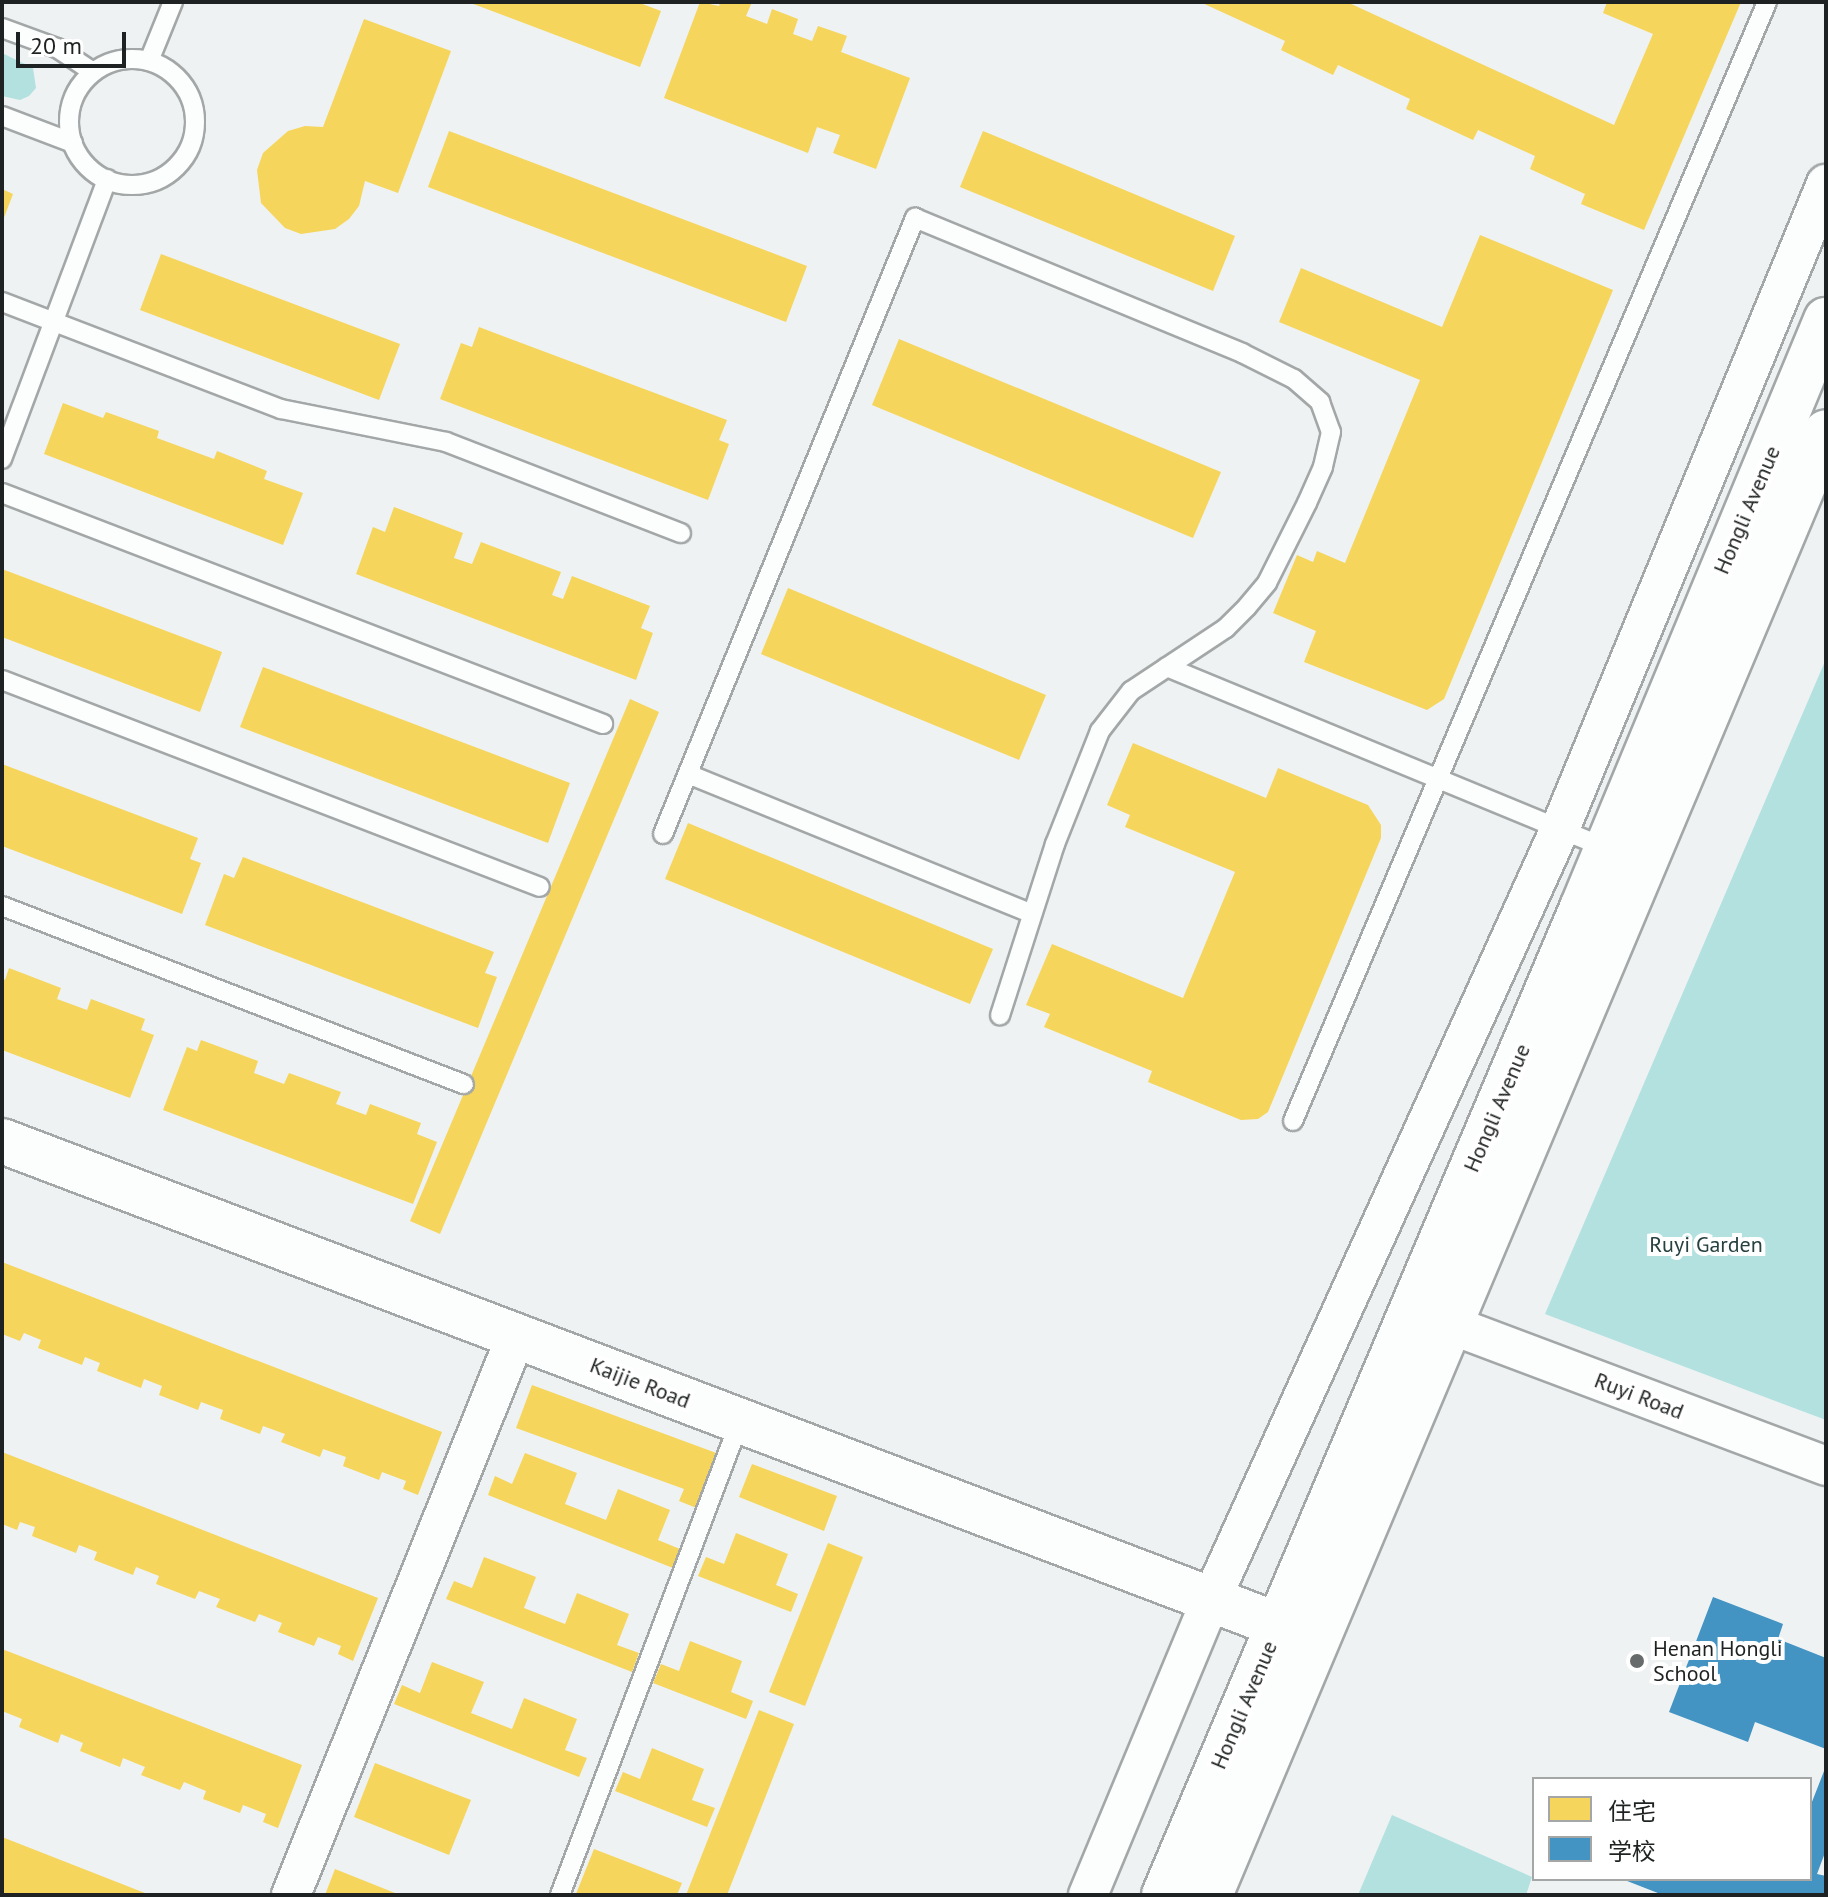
<!DOCTYPE html>
<meta charset="utf-8">
<style>
body{margin:0}
#map{position:relative;width:1828px;height:1897px;overflow:hidden;background:#eef2f2;font-family:"PT Sans","Noto Sans SC",sans-serif}
div>[style]{position:absolute}
[style*='--x']{left:calc(var(--x)*1px);top:calc(var(--y)*1px);width:calc(var(--w)*1px);rotate:calc(var(--a)*1deg)}
.green>*{inset:0;background:#b2e1e0}
.homes>*{inset:0;background:#f6d55c}
.schools>*{inset:0;background:#4393c3}
.roads{filter:drop-shadow(2px 0 #a3a7a7) drop-shadow(-2px 0 #a3a7a7) drop-shadow(0 2px #a3a7a7) drop-shadow(0 -2px #a3a7a7)}
.service>*{height:18px;margin:-9px;padding:0 9px;transform-origin:9px;border-radius:9px;background:#fcfdfd}
.service>.ring{margin:-9px;padding:0;box-sizing:content-box;background:none;border:18px solid #fcfdfd;border-radius:50%}
.minor>*{height:38px;margin:-19px;padding:0 19px;transform-origin:19px;border-radius:19px;background:#fcfdfd}
.tertiary>*{height:44px;margin:-22px;padding:0 22px;transform-origin:22px;border-radius:22px;background:#fcfdfd}
.secondary>*{height:44px;margin:-22px;padding:0 22px;transform-origin:22px;border-radius:22px;background:#fcfdfd}
.dots>*{width:22px;height:22px;translate:-50% -50%;box-sizing:border-box;border:4px solid #fff;border-radius:50%}
span{translate:-50% -50%;white-space:nowrap;text-align:center;line-height:1.15;-webkit-text-stroke:8px #fff;paint-order:stroke}
.street-label{font-size:22px;color:#1f2222}
.park-label{font-size:22px;color:#274040}
.poi-label{font-size:22px;color:#1f2222}
.left{translate:0 -50%;text-align:left}
.frame{position:absolute;inset:0;border:4px solid #1f2222;pointer-events:none}
.legend{position:absolute;left:1532px;top:1777px;width:280px;height:104px;box-sizing:border-box;background:#fff;border:2px solid #a5a7a7;margin:0;padding:10px 14px;list-style:none;font-size:24px;color:#1f2222}
.legend li{display:flex;align-items:center;gap:16px;height:40px}
.legend b{width:40px;border:2px solid #a5a7a7}
.scale{position:absolute;left:16px;top:32px;width:110px;height:36px;box-sizing:border-box;border:4px solid #1f2222;border-top:0;padding-left:10px;font-size:24px;line-height:28px;white-space:nowrap;color:#1f2222;-webkit-text-stroke:6px #fff;paint-order:stroke}
</style>
<div id="map">
<div class="green">
<i style="clip-path:polygon(2px 53px,33px 68px,36px 88px,29px 96px,20px 100px,2px 96px)"></i>
<i style="clip-path:polygon(1826px 659px,1826px 1420px,1545px 1314px)"></i>
<i style="clip-path:polygon(1392px 1815px,1532px 1877px,1526px 1895px,1358px 1895px)"></i>
</div>
<div class="homes">
<i style="clip-path:polygon(468px 2px,637px 2px,661px 11px,640px 67px)"></i>
<i style="clip-path:polygon(700px 2px,719px 6px,720px 2px,752px 2px,746px 16px,767px 24px,772px 9px,798px 19px,793px 34px,812px 41px,818px 26px,847px 36px,841px 52px,910px 78px,876px 169px,833px 153px,840px 135px,817px 127px,808px 153px,664px 98px)"></i>
<i style="clip-path:polygon(1200px 2px,1347px 2px,1614px 125px,1653px 34px,1603px 13px,1607px 2px,1741px 2px,1644px 230px,1581px 204px,1585px 194px,1530px 169px,1535px 156px,1478px 130px,1473px 140px,1406px 109px,1410px 99px,1338px 65px,1333px 75px,1281px 50px,1285px 41px)"></i>
<i style="clip-path:polygon(364px 19px,451px 51px,398px 193px,365px 181px,359px 206px,349px 219px,335px 229px,301px 234px,285px 228px,261px 203px,257px 170px,263px 153px,288px 131px,305px 126px,323px 127px)"></i>
<i style="clip-path:polygon(449px 131px,807px 266px,786px 322px,428px 187px)"></i>
<i style="clip-path:polygon(983px 131px,1235px 236px,1213px 291px,960px 187px)"></i>
<i style="clip-path:polygon(2px 189px,13px 194px,2px 223px)"></i>
<i style="clip-path:polygon(1480px 235px,1613px 290px,1444px 699px,1427px 710px,1304px 662px,1316px 631px,1273px 613px,1297px 555px,1313px 562px,1317px 551px,1345px 563px,1420px 380px,1279px 322px,1301px 268px,1442px 327px)"></i>
<i style="clip-path:polygon(161px 254px,400px 344px,379px 400px,140px 310px)"></i>
<i style="clip-path:polygon(479px 327px,727px 420px,719px 440px,729px 444px,708px 500px,440px 399px,461px 343px,472px 347px)"></i>
<i style="clip-path:polygon(899px 339px,1221px 472px,1193px 538px,872px 405px)"></i>
<i style="clip-path:polygon(63px 403px,103px 418px,106px 412px,159px 431px,157px 438px,214px 459px,217px 451px,267px 471px,264px 479px,303px 493px,283px 545px,44px 454px)"></i>
<i style="clip-path:polygon(394px 507px,463px 533px,454px 558px,472px 564px,481px 542px,561px 572px,552px 595px,563px 599px,572px 576px,650px 606px,641px 628px,653px 633px,636px 680px,356px 574px,373px 527px,385px 532px)"></i>
<i style="clip-path:polygon(2px 569px,222px 652px,200px 712px,2px 637px)"></i>
<i style="clip-path:polygon(788px 588px,1046px 695px,1019px 760px,761px 654px)"></i>
<i style="clip-path:polygon(263px 667px,570px 783px,548px 843px,240px 727px)"></i>
<i style="clip-path:polygon(630px 699px,659px 712px,440px 1234px,410px 1221px)"></i>
<i style="clip-path:polygon(1133px 743px,1266px 798px,1278px 768px,1368px 805px,1381px 825px,1381px 838px,1268px 1112px,1258px 1119px,1241px 1120px,1148px 1082px,1152px 1071px,1044px 1027px,1050px 1014px,1026px 1005px,1052px 944px,1183px 998px,1235px 872px,1125px 827px,1130px 815px,1107px 805px)"></i>
<i style="clip-path:polygon(2px 764px,198px 838px,190px 859px,201px 863px,182px 914px,2px 846px)"></i>
<i style="clip-path:polygon(688px 823px,993px 949px,970px 1004px,665px 879px)"></i>
<i style="clip-path:polygon(243px 857px,494px 952px,485px 973px,497px 977px,478px 1028px,205px 925px,224px 874px,234px 878px)"></i>
<i style="clip-path:polygon(9px 968px,61px 988px,57px 999px,87px 1010px,91px 999px,145px 1019px,141px 1030px,154px 1035px,130px 1098px,2px 1050px,2px 978px,5px 980px)"></i>
<i style="clip-path:polygon(201px 1040px,258px 1061px,254px 1073px,284px 1084px,289px 1073px,341px 1092px,336px 1104px,366px 1115px,370px 1104px,421px 1123px,417px 1134px,437px 1142px,413px 1204px,163px 1110px,187px 1047px,197px 1051px)"></i>
<i style="clip-path:polygon(2px 1262px,442px 1432px,418px 1495px,403px 1489px,406px 1481px,382px 1472px,379px 1480px,343px 1466px,346px 1457px,323px 1449px,320px 1457px,281px 1442px,285px 1434px,263px 1426px,260px 1434px,220px 1419px,223px 1410px,201px 1402px,198px 1410px,159px 1395px,162px 1386px,144px 1379px,141px 1388px,97px 1371px,100px 1363px,85px 1357px,82px 1365px,38px 1348px,41px 1340px,24px 1333px,20px 1341px,2px 1334px)"></i>
<i style="clip-path:polygon(532px 1385px,719px 1454px,699px 1509px,679px 1501px,684px 1489px,516px 1428px)"></i>
<i style="clip-path:polygon(2px 1452px,378px 1598px,353px 1661px,338px 1654px,341px 1646px,318px 1637px,314px 1646px,278px 1632px,282px 1623px,259px 1614px,255px 1622px,216px 1607px,220px 1599px,199px 1591px,195px 1599px,156px 1584px,159px 1576px,136px 1567px,133px 1575px,94px 1560px,97px 1552px,79px 1545px,76px 1553px,32px 1536px,35px 1527px,20px 1522px,17px 1530px,2px 1524px)"></i>
<i style="clip-path:polygon(525px 1453px,577px 1473px,565px 1504px,606px 1520px,618px 1489px,670px 1510px,658px 1540px,680px 1549px,673px 1568px,488px 1495px,495px 1476px,512px 1484px)"></i>
<i style="clip-path:polygon(752px 1464px,837px 1496px,824px 1531px,739px 1497px)"></i>
<i style="clip-path:polygon(736px 1533px,788px 1554px,776px 1585px,798px 1594px,791px 1612px,698px 1576px,706px 1557px,724px 1564px)"></i>
<i style="clip-path:polygon(828px 1543px,863px 1557px,805px 1706px,769px 1692px)"></i>
<i style="clip-path:polygon(484px 1557px,536px 1577px,524px 1608px,565px 1624px,577px 1593px,629px 1614px,617px 1645px,639px 1653px,632px 1672px,446px 1599px,454px 1581px,472px 1588px)"></i>
<i style="clip-path:polygon(690px 1641px,742px 1661px,731px 1692px,753px 1701px,746px 1719px,653px 1683px,661px 1664px,679px 1671px)"></i>
<i style="clip-path:polygon(2px 1649px,302px 1765px,278px 1828px,263px 1822px,266px 1814px,243px 1805px,240px 1813px,203px 1799px,206px 1791px,184px 1782px,180px 1790px,141px 1775px,145px 1767px,123px 1758px,120px 1767px,80px 1751px,83px 1743px,61px 1734px,58px 1743px,19px 1727px,22px 1719px,2px 1711px)"></i>
<i style="clip-path:polygon(432px 1662px,484px 1682px,471px 1713px,512px 1729px,524px 1698px,577px 1719px,565px 1750px,587px 1758px,579px 1777px,394px 1704px,402px 1685px,420px 1693px)"></i>
<i style="clip-path:polygon(759px 1710px,794px 1724px,727px 1895px,686px 1895px)"></i>
<i style="clip-path:polygon(652px 1748px,704px 1769px,692px 1800px,715px 1808px,707px 1827px,615px 1791px,623px 1772px,640px 1779px)"></i>
<i style="clip-path:polygon(375px 1763px,471px 1800px,449px 1855px,354px 1817px)"></i>
<i style="clip-path:polygon(2px 1837px,150px 1895px,2px 1895px)"></i>
<i style="clip-path:polygon(594px 1849px,682px 1883px,677px 1895px,576px 1894px)"></i>
<i style="clip-path:polygon(335px 1869px,400px 1895px,325px 1895px)"></i>
</div>
<div class="schools">
<i style="clip-path:polygon(1713px 1597px,1783px 1624px,1778px 1639px,1826px 1658px,1826px 1749px,1755px 1722px,1748px 1742px,1669px 1712px)"></i>
<i style="clip-path:polygon(1826px 1766px,1826px 1850px,1817px 1874px,1826px 1876px,1826px 1895px,1663px 1895px,1622px 1879px,1810px 1879px,1810px 1807px)"></i>
</div>
<div class="roads">
<div class="service">
<i style="--x:2;--y:28;--w:59;--a:20"></i>
<i style="--x:57;--y:48;--w:43;--a:33.7"></i>
<i class="ring" style="left:69px;top:59px;width:108px;height:108px"></i>
<i style="--x:149;--y:61;--w:64;--a:-67.9"></i>
<i style="--x:2;--y:116;--w:76;--a:20.8"></i>
<i style="--x:2;--y:302;--w:299;--a:21"></i>
<i style="--x:281;--y:409;--w:168;--a:11.3"></i>
<i style="--x:446;--y:442;--w:252;--a:21.2"></i>
<i style="--x:2;--y:459;--w:299;--a:-69.4"></i>
<i style="--x:2;--y:493;--w:644;--a:21.02"></i>
<i style="--x:1167;--y:667;--w:476;--a:22.4"></i>
<i style="--x:2;--y:680;--w:576;--a:21.04"></i>
<i style="--x:688;--y:774;--w:371;--a:22.1"></i>
<i style="--x:663;--y:834;--w:666;--a:-67.75"></i>
<i style="--x:915;--y:218;--w:354;--a:22.4"></i>
<i style="--x:1242;--y:353;--w:58;--a:26.6"></i>
<i style="--x:1294;--y:379;--w:35;--a:41"></i>
<i style="--x:1320;--y:402;--w:32;--a:70"></i>
<i style="--x:1331;--y:432;--w:36;--a:103"></i>
<i style="--x:1323;--y:467;--w:39;--a:114"></i>
<i style="--x:1307;--y:503;--w:89;--a:116.6"></i>
<i style="--x:1267;--y:583;--w:31;--a:130"></i>
<i style="--x:1247;--y:607;--w:30;--a:135"></i>
<i style="--x:1226;--y:628;--w:114;--a:146.4"></i>
<i style="--x:1131;--y:691;--w:51;--a:127.8"></i>
<i style="--x:1100;--y:731;--w:122;--a:111.7"></i>
<i style="--x:1055;--y:844;--w:180;--a:107.8"></i>
<i style="--x:2;--y:906;--w:495;--a:21.1"></i>
<i style="--x:1293;--y:1121;--w:1215;--a:-67.04"></i>
<i style="--x:560;--y:1895;--w:507;--a:-69.21"></i>
</div>
<div class="minor">
<i style="--x:1451;--y:1325;--w:401;--a:20.6"></i>
<i style="--x:291;--y:1895;--w:603;--a:-68.07"></i>
<i style="--x:1088;--y:1895;--w:320;--a:-67.4"></i>
<i style="--x:1211;--y:1600;--w:846;--a:-65.65"></i>
<i style="--x:1560;--y:829;--w:698;--a:-67.59"></i>
</div>
<div class="tertiary">
<i style="--x:2;--y:1141;--w:1365;--a:20.77"></i>
</div>
<div class="secondary">
<i style="--x:1164;--y:1895;--w:1072;--a:-67.05"></i>
<i style="--x:1582;--y:908;--w:637;--a:-67.46"></i>
<i style="--x:1210;--y:1895;--w:1587;--a:-67.17"></i>
</div>
</div>
<div class="dots">
<i style="left:1637px;top:1661px;background:#676b6b"></i>
</div>
<div class="street-label">
<span style="left:1747px;top:510px;rotate:-67deg">Hongli Avenue</span>
<span style="left:1497px;top:1108px;rotate:-67deg">Hongli Avenue</span>
<span style="left:640px;top:1383px;rotate:21deg">Kaijie Road</span>
<span style="left:1639px;top:1396px;rotate:21deg">Ruyi Road</span>
<span style="left:1244px;top:1705px;rotate:-67deg">Hongli Avenue</span>
</div>
<div class="park-label">
<span style="left:1706px;top:1245px">Ruyi Garden</span>
</div>
<div class="poi-label">
<span class="left" style="left:1653px;top:1661px">Henan Hongli<br>School</span>
</div>
<div class="frame"></div>
<ul class="legend">
<li><b style="height:22px;background:#f6d55c"></b>住宅</li>
<li><b style="height:22px;background:#4393c3"></b>学校</li>
</ul>
<div class="scale">20 m</div>
</div>
